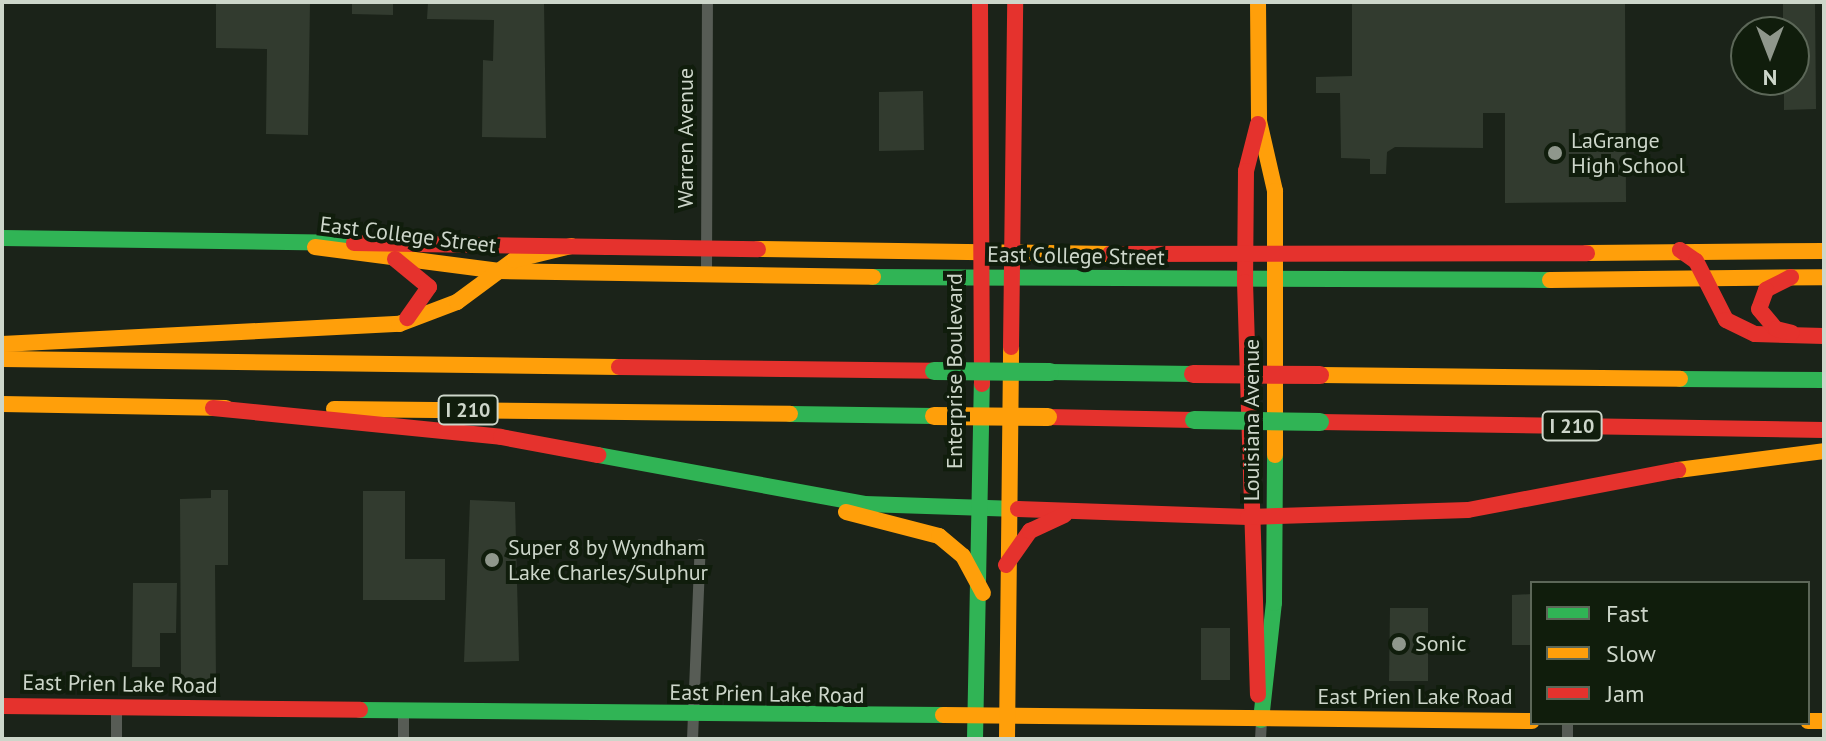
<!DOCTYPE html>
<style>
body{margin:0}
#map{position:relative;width:1826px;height:741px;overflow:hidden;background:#1b2319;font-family:"PT Sans",sans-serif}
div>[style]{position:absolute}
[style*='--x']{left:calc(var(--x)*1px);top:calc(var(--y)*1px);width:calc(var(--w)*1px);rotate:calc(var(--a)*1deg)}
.building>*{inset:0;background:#323b2f}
.street>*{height:11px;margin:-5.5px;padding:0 5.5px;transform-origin:5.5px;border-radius:5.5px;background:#575c55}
.fast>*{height:16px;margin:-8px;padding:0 8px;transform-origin:8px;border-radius:8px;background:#30b455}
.slow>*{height:16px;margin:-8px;padding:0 8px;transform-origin:8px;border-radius:8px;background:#ff9f0a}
.jam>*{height:16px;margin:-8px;padding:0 8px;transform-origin:8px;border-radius:8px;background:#e5322d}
.fast-bridge>*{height:18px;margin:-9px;padding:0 9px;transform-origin:9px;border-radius:9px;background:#30b455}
.slow-bridge>*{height:18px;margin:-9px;padding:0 9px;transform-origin:9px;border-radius:9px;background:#ff9f0a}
.jam-bridge>*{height:18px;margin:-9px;padding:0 9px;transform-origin:9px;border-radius:9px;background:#e5322d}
.dots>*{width:22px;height:22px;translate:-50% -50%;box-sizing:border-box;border:4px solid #101d0c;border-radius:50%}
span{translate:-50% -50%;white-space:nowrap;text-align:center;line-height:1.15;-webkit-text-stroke:8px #101d0c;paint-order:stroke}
.shield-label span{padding:2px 6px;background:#101d0c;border:2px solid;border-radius:6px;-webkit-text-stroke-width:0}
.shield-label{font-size:20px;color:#cdd6ca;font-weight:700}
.street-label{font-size:22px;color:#cdd6ca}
.poi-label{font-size:22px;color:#cdd6ca}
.left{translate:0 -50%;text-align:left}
.frame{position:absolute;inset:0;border:4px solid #cdd6ca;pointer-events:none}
.legend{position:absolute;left:1530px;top:581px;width:280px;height:144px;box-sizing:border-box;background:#101d0c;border:2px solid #5c6758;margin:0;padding:10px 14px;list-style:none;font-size:24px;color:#cdd6ca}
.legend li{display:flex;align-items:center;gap:16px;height:40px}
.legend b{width:40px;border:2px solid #5c6758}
.north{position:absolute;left:1730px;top:16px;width:80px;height:80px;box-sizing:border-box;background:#101d0c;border:2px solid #5c6758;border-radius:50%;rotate:180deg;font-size:22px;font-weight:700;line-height:32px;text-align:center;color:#cdd6ca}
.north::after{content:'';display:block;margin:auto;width:28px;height:36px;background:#8f978c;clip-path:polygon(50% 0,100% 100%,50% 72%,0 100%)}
</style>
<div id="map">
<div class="building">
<i style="clip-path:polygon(216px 2px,310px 2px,308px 135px,266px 134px,267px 49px,216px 48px)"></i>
<i style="clip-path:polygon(352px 2px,393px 2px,393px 15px,352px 14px)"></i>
<i style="clip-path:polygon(428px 2px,544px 2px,546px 138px,482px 137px,483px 60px,493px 61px,494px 20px,427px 19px)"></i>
<i style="clip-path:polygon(1352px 2px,1625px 2px,1626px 202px,1505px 203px,1505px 113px,1483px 113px,1483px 148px,1395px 147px,1387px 152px,1386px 174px,1370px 174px,1370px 159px,1341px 158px,1340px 93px,1316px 93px,1316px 77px,1352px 76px)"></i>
<i style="clip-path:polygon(1783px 2px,1815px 2px,1816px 109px,1784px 110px,1784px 80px,1794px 80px,1794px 32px,1783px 32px)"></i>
<i style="clip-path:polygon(923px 91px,924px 150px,879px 151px,879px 92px)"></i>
<i style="clip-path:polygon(211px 490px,228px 490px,228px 565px,215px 565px,216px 680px,181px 680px,180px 499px,211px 498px)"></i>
<i style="clip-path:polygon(363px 491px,405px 491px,405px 559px,445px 559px,445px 600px,363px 600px)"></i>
<i style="clip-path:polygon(470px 500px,515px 502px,519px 661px,464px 662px)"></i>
<i style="clip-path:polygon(133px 583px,177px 583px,176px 633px,160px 633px,160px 667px,132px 667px)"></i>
<i style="clip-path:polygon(1532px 594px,1532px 645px,1512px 645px,1512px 595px)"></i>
<i style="clip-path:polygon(1390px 608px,1428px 608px,1428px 681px,1389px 681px)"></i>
<i style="clip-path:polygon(1201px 628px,1230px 628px,1230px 680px,1201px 680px)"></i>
</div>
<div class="street">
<i style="--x:706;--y:274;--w:272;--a:-89.8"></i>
<i style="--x:116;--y:708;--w:31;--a:90"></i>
<i style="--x:403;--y:715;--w:24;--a:90"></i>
<i style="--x:692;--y:739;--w:195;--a:-87.7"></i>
<i style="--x:1260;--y:739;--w:19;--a:-87"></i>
<i style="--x:1567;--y:739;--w:16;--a:-90"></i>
</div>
<div class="fast">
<i style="--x:2;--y:238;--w:352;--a:0.8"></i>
<i style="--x:873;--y:277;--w:677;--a:0.25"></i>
<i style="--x:1050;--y:372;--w:143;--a:0.8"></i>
<i style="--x:1680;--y:379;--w:144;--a:0.4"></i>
<i style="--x:790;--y:414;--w:144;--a:0.8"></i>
<i style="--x:598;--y:455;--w:271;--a:10.4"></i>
<i style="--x:865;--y:504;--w:153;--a:1.9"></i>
<i style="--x:360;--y:710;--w:583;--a:0.49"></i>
<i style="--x:1261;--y:720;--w:118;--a:-83.7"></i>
<i style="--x:1274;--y:603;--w:148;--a:-89.6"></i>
<i style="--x:975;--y:739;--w:355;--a:-88.9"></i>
</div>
<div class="slow">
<i style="--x:1258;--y:2;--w:119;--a:89.5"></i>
<i style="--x:1259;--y:121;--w:72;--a:77.1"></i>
<i style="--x:1275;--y:191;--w:264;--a:90"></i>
<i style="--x:315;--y:247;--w:186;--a:7.4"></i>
<i style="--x:499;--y:271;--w:374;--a:0.9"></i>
<i style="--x:758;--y:249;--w:352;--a:0.8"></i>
<i style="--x:1587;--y:253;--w:237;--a:-0.5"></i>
<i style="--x:1550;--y:280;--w:274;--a:-0.6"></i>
<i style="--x:2;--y:344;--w:398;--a:-2.9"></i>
<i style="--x:399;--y:324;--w:62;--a:-20.8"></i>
<i style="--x:457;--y:302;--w:71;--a:-36.4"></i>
<i style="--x:514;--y:260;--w:59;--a:-13.8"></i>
<i style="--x:2;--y:359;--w:617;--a:0.74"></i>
<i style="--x:1320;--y:375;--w:360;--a:0.6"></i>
<i style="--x:2;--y:404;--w:224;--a:1"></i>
<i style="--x:334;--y:409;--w:456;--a:0.6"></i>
<i style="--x:1678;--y:470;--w:147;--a:-7.4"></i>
<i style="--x:846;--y:512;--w:96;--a:14.5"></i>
<i style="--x:939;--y:536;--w:31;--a:40"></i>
<i style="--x:963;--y:556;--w:42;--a:61.6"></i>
<i style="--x:943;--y:715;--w:589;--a:0.58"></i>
<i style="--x:1808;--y:721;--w:16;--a:0"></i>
<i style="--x:1007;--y:739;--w:392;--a:-89.4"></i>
</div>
<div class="jam">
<i style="--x:980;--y:2;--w:382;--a:89.7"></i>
<i style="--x:1258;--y:124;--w:49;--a:104.3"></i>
<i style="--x:1246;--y:171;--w:111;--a:90.5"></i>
<i style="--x:1245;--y:282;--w:413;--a:88.2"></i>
<i style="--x:354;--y:243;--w:404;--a:0.9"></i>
<i style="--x:1680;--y:250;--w:19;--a:35"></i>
<i style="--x:1696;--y:261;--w:66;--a:63"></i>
<i style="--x:1726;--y:320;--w:32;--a:26"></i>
<i style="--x:1755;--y:334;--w:69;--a:1.7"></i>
<i style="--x:1110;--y:254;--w:477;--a:-0.1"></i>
<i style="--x:395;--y:259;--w:44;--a:39.5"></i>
<i style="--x:429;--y:287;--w:38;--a:125"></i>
<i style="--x:1791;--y:277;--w:28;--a:153"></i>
<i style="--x:1766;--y:290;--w:20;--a:110"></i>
<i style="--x:1759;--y:309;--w:26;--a:50"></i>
<i style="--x:1776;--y:329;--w:16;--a:14"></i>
<i style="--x:1011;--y:347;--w:345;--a:-89.3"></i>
<i style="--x:619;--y:367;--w:315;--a:0.7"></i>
<i style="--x:213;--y:408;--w:289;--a:5.7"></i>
<i style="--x:501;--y:437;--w:99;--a:10.5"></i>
<i style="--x:1048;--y:417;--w:146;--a:1.2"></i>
<i style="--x:1320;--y:422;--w:504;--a:0.91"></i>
<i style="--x:1018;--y:509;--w:230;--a:2"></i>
<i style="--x:1248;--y:517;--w:220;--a:-1.8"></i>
<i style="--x:1468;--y:510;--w:214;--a:-10.8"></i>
<i style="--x:1006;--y:565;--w:42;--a:-54.8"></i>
<i style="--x:1030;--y:531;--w:38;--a:-25"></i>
<i style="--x:2;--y:706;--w:358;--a:0.6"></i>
</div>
<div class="fast-bridge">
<i style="--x:934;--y:371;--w:116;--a:0.5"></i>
<i style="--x:1194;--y:420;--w:126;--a:0.9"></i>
</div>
<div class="slow-bridge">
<i style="--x:934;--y:416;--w:114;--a:0.5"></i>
</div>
<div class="jam-bridge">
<i style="--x:1193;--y:374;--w:127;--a:0.5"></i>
</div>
<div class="dots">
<i style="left:1555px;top:153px;background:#8f978c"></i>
<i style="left:492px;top:560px;background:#8f978c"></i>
<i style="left:1399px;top:644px;background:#8f978c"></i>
</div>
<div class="shield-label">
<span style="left:468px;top:410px">I 210</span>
<span style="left:1572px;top:426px">I 210</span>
</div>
<div class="street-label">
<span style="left:686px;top:138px;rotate:-90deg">Warren Avenue</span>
<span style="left:408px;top:235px;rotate:7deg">East College Street</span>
<span style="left:1076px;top:256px;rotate:1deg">East College Street</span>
<span style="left:955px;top:371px;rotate:-90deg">Enterprise Boulevard</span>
<span style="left:1252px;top:420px;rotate:-90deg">Louisiana Avenue</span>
<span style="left:120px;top:684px;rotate:1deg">East Prien Lake Road</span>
<span style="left:767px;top:694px;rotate:1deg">East Prien Lake Road</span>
<span style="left:1415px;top:697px">East Prien Lake Road</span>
</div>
<div class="poi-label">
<span class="left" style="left:1571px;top:153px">LaGrange<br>High School</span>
<span class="left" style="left:508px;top:560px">Super 8 by Wyndham<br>Lake Charles/Sulphur</span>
<span class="left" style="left:1415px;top:644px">Sonic</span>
</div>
<div class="frame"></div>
<ul class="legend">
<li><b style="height:10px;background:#30b455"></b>Fast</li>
<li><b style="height:10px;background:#ff9f0a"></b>Slow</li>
<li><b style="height:10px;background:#e5322d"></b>Jam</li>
</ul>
<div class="north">N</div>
</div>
